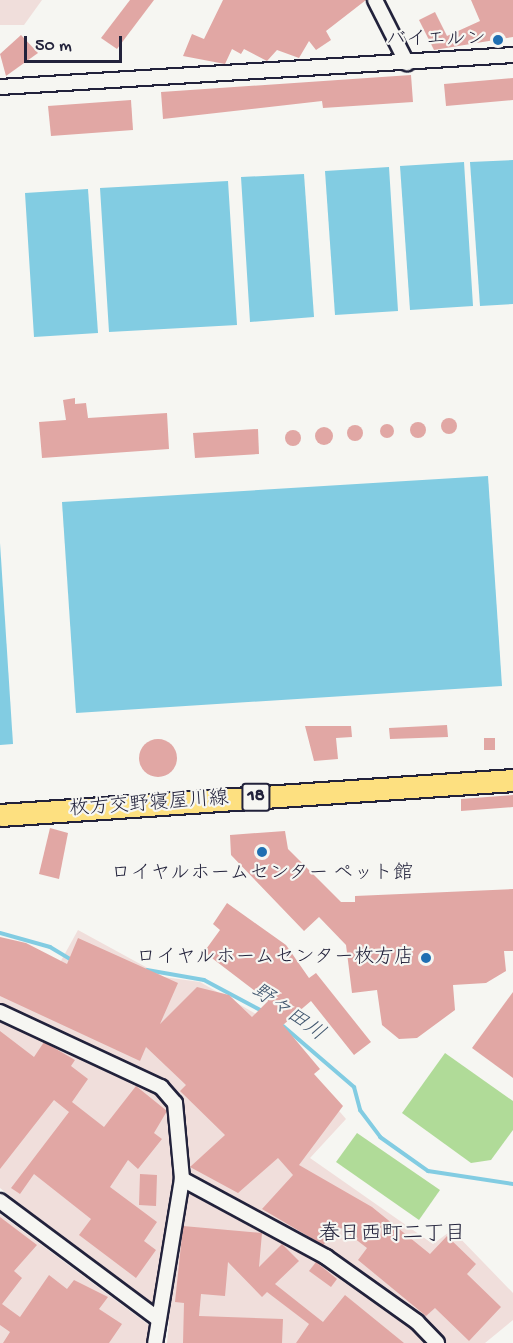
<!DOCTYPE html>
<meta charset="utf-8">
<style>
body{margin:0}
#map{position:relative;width:513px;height:1343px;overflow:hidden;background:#f6f6f2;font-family:"Gochi Hand","Klee One",sans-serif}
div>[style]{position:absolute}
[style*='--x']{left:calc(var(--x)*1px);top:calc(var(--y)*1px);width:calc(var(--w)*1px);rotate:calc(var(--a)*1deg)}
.built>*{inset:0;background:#f0dedb}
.green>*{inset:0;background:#b0db98}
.water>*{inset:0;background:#82cce2}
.stream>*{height:4px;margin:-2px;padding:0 2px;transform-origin:2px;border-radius:2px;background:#82cce2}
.building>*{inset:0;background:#e1a7a4}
.round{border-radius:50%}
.roads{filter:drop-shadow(2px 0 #22223b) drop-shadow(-2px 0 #22223b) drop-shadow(0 2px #22223b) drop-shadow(0 -2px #22223b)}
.street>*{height:14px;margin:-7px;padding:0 7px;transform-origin:7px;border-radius:7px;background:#f6f6f2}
.primary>*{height:21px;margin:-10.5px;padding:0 10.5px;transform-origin:10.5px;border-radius:10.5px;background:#fde080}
.dots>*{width:16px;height:16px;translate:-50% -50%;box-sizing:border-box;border:3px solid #f6f6f2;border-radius:50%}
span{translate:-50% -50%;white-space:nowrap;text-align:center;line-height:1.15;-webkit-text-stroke:4.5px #f6f6f2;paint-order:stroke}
.shield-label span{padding:2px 4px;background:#f6f6f2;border:2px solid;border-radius:4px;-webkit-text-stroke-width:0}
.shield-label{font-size:18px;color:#22223b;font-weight:700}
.poi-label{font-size:20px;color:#22223b}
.right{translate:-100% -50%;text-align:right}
.street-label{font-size:20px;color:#22223b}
.water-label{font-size:21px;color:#3f556d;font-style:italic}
.neighbourhood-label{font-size:21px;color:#22223b}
.scale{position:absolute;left:24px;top:36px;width:98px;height:27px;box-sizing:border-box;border:3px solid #22223b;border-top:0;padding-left:8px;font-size:18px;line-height:21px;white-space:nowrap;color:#22223b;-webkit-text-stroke:4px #f6f6f2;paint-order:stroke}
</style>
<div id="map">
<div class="built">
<i style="clip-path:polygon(0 0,42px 0,24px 25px,0 25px)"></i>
<i style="clip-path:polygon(78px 930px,164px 977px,200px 982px,256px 1014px,346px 1119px,310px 1158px,433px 1244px,452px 1230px,513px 1293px,513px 1320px,485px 1343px,167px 1343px,169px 1322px,0 1188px,0 942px,57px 968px)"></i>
<i style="clip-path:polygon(0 1214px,149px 1325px,147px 1343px,0 1343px)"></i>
</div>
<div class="green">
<i style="clip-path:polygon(445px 1053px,513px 1101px,513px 1130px,491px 1160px,471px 1163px,402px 1113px)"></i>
<i style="clip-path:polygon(357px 1133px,440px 1190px,419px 1220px,336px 1162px)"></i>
</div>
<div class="water">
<i style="clip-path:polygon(513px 160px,513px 304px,480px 306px,470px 162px)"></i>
<i style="clip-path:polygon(464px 162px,473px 306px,410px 310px,400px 166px)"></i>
<i style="clip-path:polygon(389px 167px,398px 311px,335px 315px,325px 171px)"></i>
<i style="clip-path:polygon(304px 174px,314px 317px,250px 322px,241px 177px)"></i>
<i style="clip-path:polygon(228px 181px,237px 325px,109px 332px,100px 188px)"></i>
<i style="clip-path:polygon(88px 189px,98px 333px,34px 337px,25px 193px)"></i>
<i style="clip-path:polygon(488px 476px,502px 686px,76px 713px,62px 502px)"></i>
<i style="clip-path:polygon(0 543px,13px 744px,0 745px)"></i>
</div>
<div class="stream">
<i style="--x:0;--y:933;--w:52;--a:15.6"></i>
<i style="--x:50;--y:947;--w:26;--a:31"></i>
<i style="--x:147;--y:970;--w:58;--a:10"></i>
<i style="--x:204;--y:980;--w:66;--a:28.1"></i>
<i style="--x:283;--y:1026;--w:94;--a:40.7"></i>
<i style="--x:354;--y:1087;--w:24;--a:75"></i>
<i style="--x:360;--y:1110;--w:34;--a:53"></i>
<i style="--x:380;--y:1137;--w:59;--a:35.3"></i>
<i style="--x:428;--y:1171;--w:86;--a:8.7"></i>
</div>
<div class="building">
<i style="clip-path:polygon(130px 0,154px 0,117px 49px,101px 38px)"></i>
<i style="clip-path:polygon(223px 0,366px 0,326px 31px,331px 40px,316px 50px,309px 41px,299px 58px,277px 50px,267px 61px,244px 49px,241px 54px,232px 49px,225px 64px,183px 56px,192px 34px,204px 39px)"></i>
<i style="clip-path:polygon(471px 0,513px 0,513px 37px,434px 50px,419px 20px,435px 12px,447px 36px,480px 21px)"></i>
<i style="clip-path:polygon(21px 35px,38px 53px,6px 76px,0 54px)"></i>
<i style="clip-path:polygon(411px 75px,413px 102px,323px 108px,322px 101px,163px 119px,161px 92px)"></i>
<i style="clip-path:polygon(513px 78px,513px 100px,446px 106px,444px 84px)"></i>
<i style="clip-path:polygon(131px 100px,133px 130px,51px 136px,48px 106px)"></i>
<i style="clip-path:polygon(75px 398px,75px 404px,86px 403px,88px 418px,167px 413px,169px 449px,42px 458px,39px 422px,66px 420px,63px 400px)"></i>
<i class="round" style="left:441px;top:418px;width:16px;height:16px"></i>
<i class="round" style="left:410px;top:422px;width:16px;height:16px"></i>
<i class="round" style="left:380px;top:424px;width:14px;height:14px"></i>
<i class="round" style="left:347px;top:425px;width:16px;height:16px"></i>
<i class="round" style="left:315px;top:427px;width:18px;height:18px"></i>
<i style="clip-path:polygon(258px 429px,259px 454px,195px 458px,193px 433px)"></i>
<i class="round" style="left:285px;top:430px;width:16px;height:16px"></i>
<i style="clip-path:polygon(447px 725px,448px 737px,390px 739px,389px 728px)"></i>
<i style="clip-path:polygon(305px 726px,351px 726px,352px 737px,336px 738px,338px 759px,314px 761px)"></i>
<i style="clip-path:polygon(484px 738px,495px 738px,495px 750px,484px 750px)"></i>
<i class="round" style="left:139px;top:739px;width:38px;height:38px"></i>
<i style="clip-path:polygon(513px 795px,513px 807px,461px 811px,461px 799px)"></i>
<i style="clip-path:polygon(50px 828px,68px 833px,59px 879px,39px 874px)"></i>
<i style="clip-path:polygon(285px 831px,288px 849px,341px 902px,355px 902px,355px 896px,513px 889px,513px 951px,504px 951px,506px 971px,486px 983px,453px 985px,455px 1010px,417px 1038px,399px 1039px,382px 1025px,377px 990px,352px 993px,346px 945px,319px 917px,304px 931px,231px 855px,230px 835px)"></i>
<i style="clip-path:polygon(227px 903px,286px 945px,309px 978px,316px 973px,371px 1042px,354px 1055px,311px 1001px,283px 1025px,320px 1069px,314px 1074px,343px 1106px,299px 1165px,372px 1207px,430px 1254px,447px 1236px,476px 1264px,467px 1274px,501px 1307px,469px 1341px,435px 1308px,426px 1316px,358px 1260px,367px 1248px,341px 1228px,323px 1245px,262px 1209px,293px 1175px,278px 1158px,238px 1193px,190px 1167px,225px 1135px,180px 1091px,186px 1085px,146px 1047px,140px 1061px,0 996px,0 937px,26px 943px,67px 964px,78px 938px,178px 983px,160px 1024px,197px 987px,229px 995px,252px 1017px,268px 1001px,204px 952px,220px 930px,213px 924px)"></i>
<i style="clip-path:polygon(513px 992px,513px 1078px,472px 1048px)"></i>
<i style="clip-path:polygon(0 1031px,34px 1057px,44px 1042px,75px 1060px,71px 1066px,88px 1079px,72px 1102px,104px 1127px,136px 1086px,167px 1111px,154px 1133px,162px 1139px,138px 1169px,128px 1160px,110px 1187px,157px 1222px,144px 1241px,156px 1250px,136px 1278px,79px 1235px,91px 1219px,34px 1174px,20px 1194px,11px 1188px,69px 1112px,54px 1100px,0 1169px)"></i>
<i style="clip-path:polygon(140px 1174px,157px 1175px,156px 1206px,139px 1205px)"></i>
<i style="clip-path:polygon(0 1217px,37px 1245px,14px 1271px,22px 1278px,2px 1304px,20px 1317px,49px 1275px,67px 1289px,74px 1280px,108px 1297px,99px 1309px,122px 1324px,109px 1343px,3px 1343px,10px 1332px,0 1325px)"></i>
<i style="clip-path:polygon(183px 1226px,262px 1233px,259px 1267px,282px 1244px,299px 1261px,275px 1284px,323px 1322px,345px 1295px,404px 1343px,296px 1343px,309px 1324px,267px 1292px,262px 1297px,228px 1262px,225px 1296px,201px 1294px,199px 1316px,283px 1319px,282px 1343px,183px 1343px,184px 1303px,175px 1302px)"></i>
<i style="clip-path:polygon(316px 1262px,337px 1279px,331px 1287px,309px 1271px)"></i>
</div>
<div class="roads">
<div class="street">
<i style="--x:375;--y:0;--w:71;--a:63.1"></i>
<i style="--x:0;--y:87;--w:514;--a:-3.57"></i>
<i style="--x:0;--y:1012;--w:178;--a:25"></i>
<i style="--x:161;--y:1087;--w:21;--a:49"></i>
<i style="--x:175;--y:1103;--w:76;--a:84.7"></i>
<i style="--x:182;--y:1179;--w:166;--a:99.3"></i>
<i style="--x:182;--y:1179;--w:164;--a:28.4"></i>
<i style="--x:326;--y:1257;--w:112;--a:35.5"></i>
<i style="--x:417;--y:1322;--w:29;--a:46"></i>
<i style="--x:0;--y:1201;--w:196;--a:36.7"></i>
</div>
<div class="primary">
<i style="--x:0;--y:815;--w:514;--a:-3.9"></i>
</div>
</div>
<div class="dots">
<i style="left:498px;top:40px;background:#1f6fb2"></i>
<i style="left:262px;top:852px;background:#1f6fb2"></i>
<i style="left:426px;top:958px;background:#1f6fb2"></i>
</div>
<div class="shield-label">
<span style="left:256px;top:797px">18</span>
</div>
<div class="poi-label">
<span class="right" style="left:486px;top:40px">バイエルン</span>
<span style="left:262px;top:874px">ロイヤルホームセンター ペット館</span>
<span class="right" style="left:414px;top:958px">ロイヤルホームセンター枚方店</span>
</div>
<div class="street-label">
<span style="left:149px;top:805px;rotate:-4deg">枚方交野寝屋川線</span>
</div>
<div class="water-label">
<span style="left:287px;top:1014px;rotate:35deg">野々田川</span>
</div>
<div class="neighbourhood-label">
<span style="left:392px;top:1236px">春日西町二丁目</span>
</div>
<div class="scale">50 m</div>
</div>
